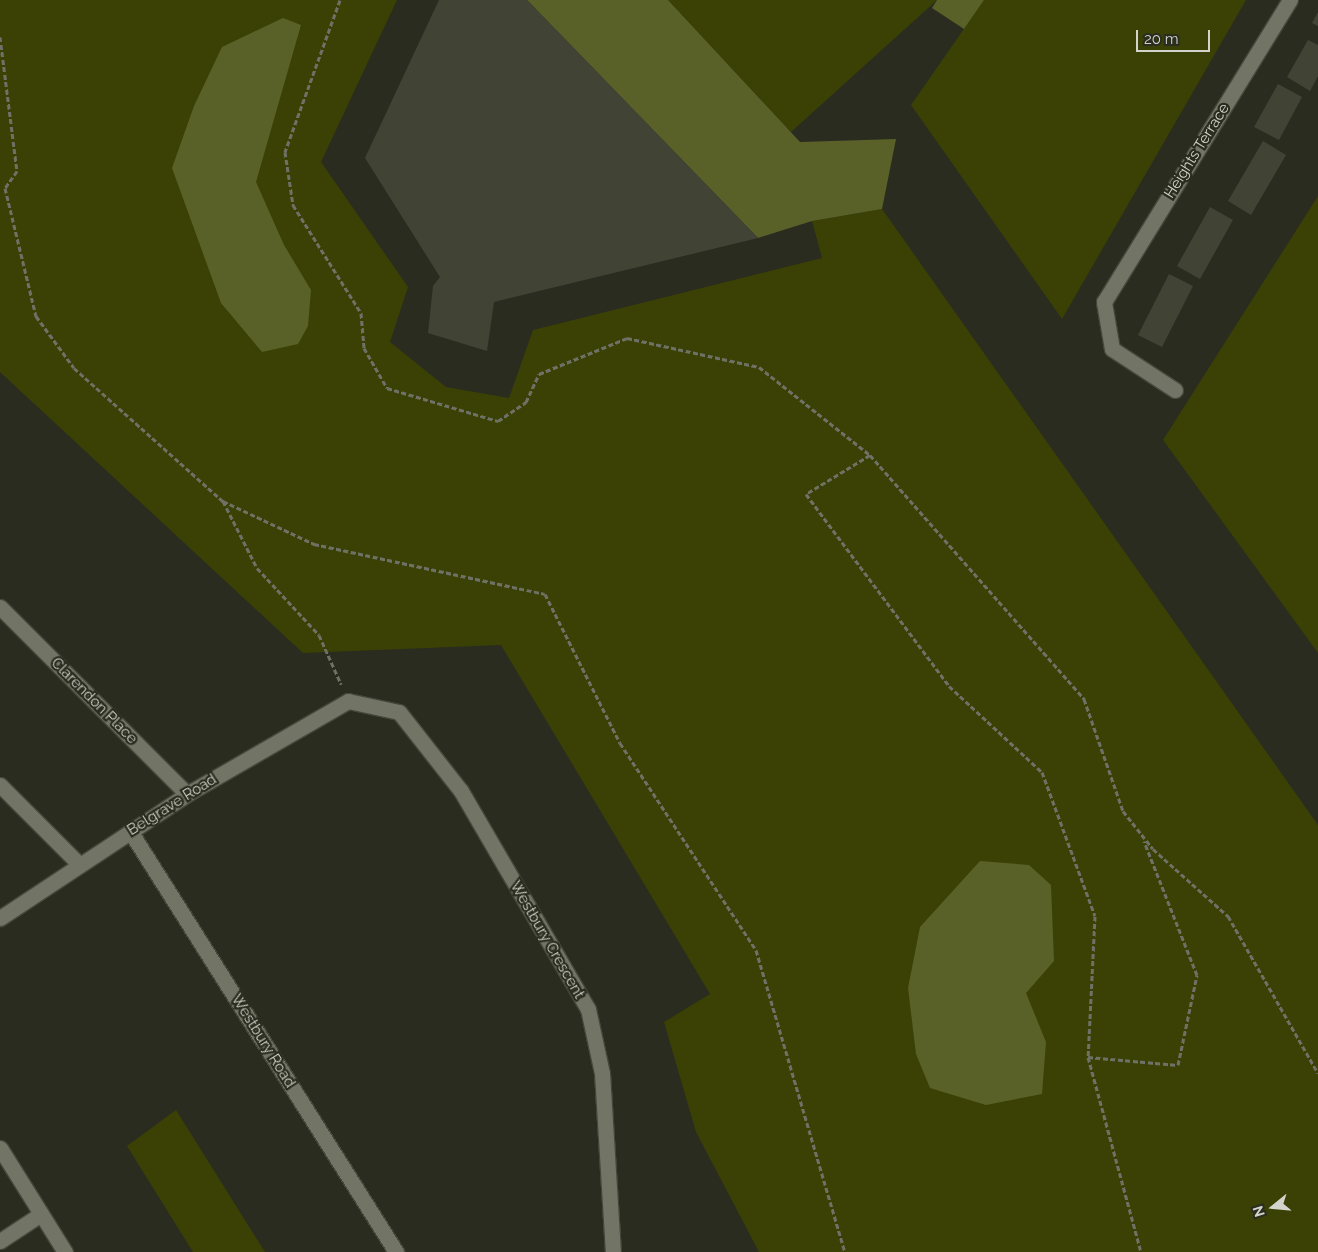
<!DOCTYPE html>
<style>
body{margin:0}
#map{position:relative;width:1318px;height:1252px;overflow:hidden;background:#2a2c1f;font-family:Raleway,sans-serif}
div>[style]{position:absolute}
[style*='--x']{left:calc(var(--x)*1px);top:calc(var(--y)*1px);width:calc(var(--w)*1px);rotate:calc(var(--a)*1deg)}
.green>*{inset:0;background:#3b4105}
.forest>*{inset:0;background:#5a6128}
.building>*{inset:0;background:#414435}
.path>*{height:3px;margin-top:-1.5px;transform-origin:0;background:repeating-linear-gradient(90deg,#6f7166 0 5px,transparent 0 7.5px)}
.roads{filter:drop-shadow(1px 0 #45473b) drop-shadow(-1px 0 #45473b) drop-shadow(0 1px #45473b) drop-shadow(0 -1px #45473b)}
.minor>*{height:15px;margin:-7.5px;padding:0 7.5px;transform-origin:7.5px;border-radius:7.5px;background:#727565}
span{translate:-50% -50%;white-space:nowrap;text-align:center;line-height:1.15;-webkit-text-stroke:4.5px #2a2c1f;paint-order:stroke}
.street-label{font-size:15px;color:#d2d4cb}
.north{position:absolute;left:1248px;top:1182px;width:50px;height:50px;-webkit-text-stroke:4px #2a2c1f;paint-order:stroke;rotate:253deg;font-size:14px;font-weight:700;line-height:20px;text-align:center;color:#d2d4cb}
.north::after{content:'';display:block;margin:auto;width:18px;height:22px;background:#d2d4cb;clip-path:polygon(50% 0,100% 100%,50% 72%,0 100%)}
.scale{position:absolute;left:1136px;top:30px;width:74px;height:22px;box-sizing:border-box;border:2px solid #d2d4cb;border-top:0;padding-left:6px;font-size:15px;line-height:18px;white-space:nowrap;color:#d2d4cb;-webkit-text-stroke:4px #2a2c1f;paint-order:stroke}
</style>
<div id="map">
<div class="green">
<i style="clip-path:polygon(0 0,397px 0,321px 162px,408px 287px,390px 342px,446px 387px,509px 398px,533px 330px,822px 258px,812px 221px,882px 209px,1318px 825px,1318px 1252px,759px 1252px,696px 1132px,664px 1022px,710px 994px,501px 645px,303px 653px,0 372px)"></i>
<i style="clip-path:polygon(668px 0,937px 0,791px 132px)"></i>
<i style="clip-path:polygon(984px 0,1246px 0,1062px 319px,911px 105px)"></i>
<i style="clip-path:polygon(1318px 196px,1318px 653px,1163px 440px)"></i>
<i style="clip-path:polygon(176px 1110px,265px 1252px,193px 1252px,127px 1146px)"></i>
</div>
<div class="forest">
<i style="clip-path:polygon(527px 0,668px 0,800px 142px,896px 139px,882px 209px,812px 221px,758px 238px)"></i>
<i style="clip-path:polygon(937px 0,984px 0,964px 29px,932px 8px)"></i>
<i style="clip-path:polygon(283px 18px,301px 25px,256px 182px,284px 245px,311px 290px,308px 326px,298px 344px,262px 352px,221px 303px,172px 168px,194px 106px,222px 47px)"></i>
<i style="clip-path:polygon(980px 861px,1029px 865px,1051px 885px,1054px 961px,1026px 993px,1046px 1042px,1042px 1094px,986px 1105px,930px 1088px,916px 1054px,908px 988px,920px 927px)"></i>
</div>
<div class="building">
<i style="clip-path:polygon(439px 0,527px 0,758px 238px,494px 302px,487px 351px,428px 333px,433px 286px,440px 277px,365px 158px)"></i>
<i style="clip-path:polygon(1318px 12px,1318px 26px,1312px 23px)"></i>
<i style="clip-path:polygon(1308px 40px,1318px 45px,1318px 76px,1310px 91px,1287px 77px)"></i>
<i style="clip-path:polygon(1278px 84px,1302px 97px,1279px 140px,1254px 127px)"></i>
<i style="clip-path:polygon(1263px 141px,1286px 155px,1251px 215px,1228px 201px)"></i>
<i style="clip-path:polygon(1210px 207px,1233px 220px,1200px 279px,1177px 266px)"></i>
<i style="clip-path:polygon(1169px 274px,1193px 286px,1162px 347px,1138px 335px)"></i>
</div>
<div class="path">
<i style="--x:340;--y:0;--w:162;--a:109.9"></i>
<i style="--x:285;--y:152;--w:54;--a:81.4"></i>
<i style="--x:293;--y:205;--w:128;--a:57.8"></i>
<i style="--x:361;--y:313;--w:35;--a:85"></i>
<i style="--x:364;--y:348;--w:46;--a:60.1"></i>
<i style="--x:387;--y:388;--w:116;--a:16.6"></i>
<i style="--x:498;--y:421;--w:34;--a:-34"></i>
<i style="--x:526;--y:402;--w:31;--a:-65"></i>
<i style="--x:539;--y:374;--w:95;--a:-22.2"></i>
<i style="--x:627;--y:338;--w:135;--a:12.4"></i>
<i style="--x:759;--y:367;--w:142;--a:38.4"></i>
<i style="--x:870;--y:455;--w:325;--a:48.7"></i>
<i style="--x:1084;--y:699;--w:119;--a:70.8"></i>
<i style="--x:1123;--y:811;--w:48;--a:51.7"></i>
<i style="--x:1153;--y:849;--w:101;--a:41.8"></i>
<i style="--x:1228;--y:916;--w:181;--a:60.2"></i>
<i style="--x:0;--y:37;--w:135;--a:82.8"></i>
<i style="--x:17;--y:171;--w:21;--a:125"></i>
<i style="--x:5;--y:188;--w:132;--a:76.4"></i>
<i style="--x:36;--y:316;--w:64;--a:53.8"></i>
<i style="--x:74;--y:368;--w:200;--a:41.8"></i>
<i style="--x:223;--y:501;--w:75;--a:63.1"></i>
<i style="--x:257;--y:568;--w:91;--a:47.2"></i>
<i style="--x:319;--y:635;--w:54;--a:65.8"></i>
<i style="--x:870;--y:455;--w:75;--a:148.6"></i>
<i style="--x:806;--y:494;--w:239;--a:53.3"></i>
<i style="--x:949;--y:686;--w:127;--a:42.8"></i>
<i style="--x:1042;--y:772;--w:153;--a:69.8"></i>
<i style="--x:1095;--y:916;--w:141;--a:92.8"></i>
<i style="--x:1088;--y:1057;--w:202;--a:74.8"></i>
<i style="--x:223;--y:501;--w:101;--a:25.3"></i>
<i style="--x:314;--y:544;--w:236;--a:12.2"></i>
<i style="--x:545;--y:594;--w:167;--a:63.3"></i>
<i style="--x:620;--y:743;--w:248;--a:56.7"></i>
<i style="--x:756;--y:950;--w:315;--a:73.6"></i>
<i style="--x:1088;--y:1057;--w:90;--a:5.1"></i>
<i style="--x:1178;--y:1065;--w:92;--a:-78.1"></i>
<i style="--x:1197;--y:975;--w:144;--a:-111.6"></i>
</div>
<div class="roads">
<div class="minor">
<i style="--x:1175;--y:390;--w:75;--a:-146.9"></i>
<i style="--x:1112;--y:349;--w:48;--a:-99.7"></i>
<i style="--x:1104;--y:302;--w:355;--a:-58.4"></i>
<i style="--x:0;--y:607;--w:264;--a:45"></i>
<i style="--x:0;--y:785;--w:112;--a:45"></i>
<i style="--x:130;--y:831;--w:498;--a:57.7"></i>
<i style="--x:0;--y:918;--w:224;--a:-33.5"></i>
<i style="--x:187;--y:794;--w:186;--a:-30"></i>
<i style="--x:348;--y:701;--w:52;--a:12.2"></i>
<i style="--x:399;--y:712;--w:100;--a:51.9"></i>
<i style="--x:461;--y:791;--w:252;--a:59.8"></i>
<i style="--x:588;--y:1009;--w:66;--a:77.7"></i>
<i style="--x:602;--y:1073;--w:179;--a:86.5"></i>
<i style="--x:0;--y:1148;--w:123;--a:58"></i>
<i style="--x:0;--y:1241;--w:49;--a:-33.4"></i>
</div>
</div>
<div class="street-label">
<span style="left:1197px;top:151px;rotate:-58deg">Heights Terrace</span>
<span style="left:94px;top:701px;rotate:45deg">Clarendon Place</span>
<span style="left:172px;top:805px;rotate:-32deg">Belgrave Road</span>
<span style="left:547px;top:940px;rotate:60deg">Westbury Crescent</span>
<span style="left:263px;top:1041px;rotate:58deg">Westbury Road</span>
</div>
<div class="north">N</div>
<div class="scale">20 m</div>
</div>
